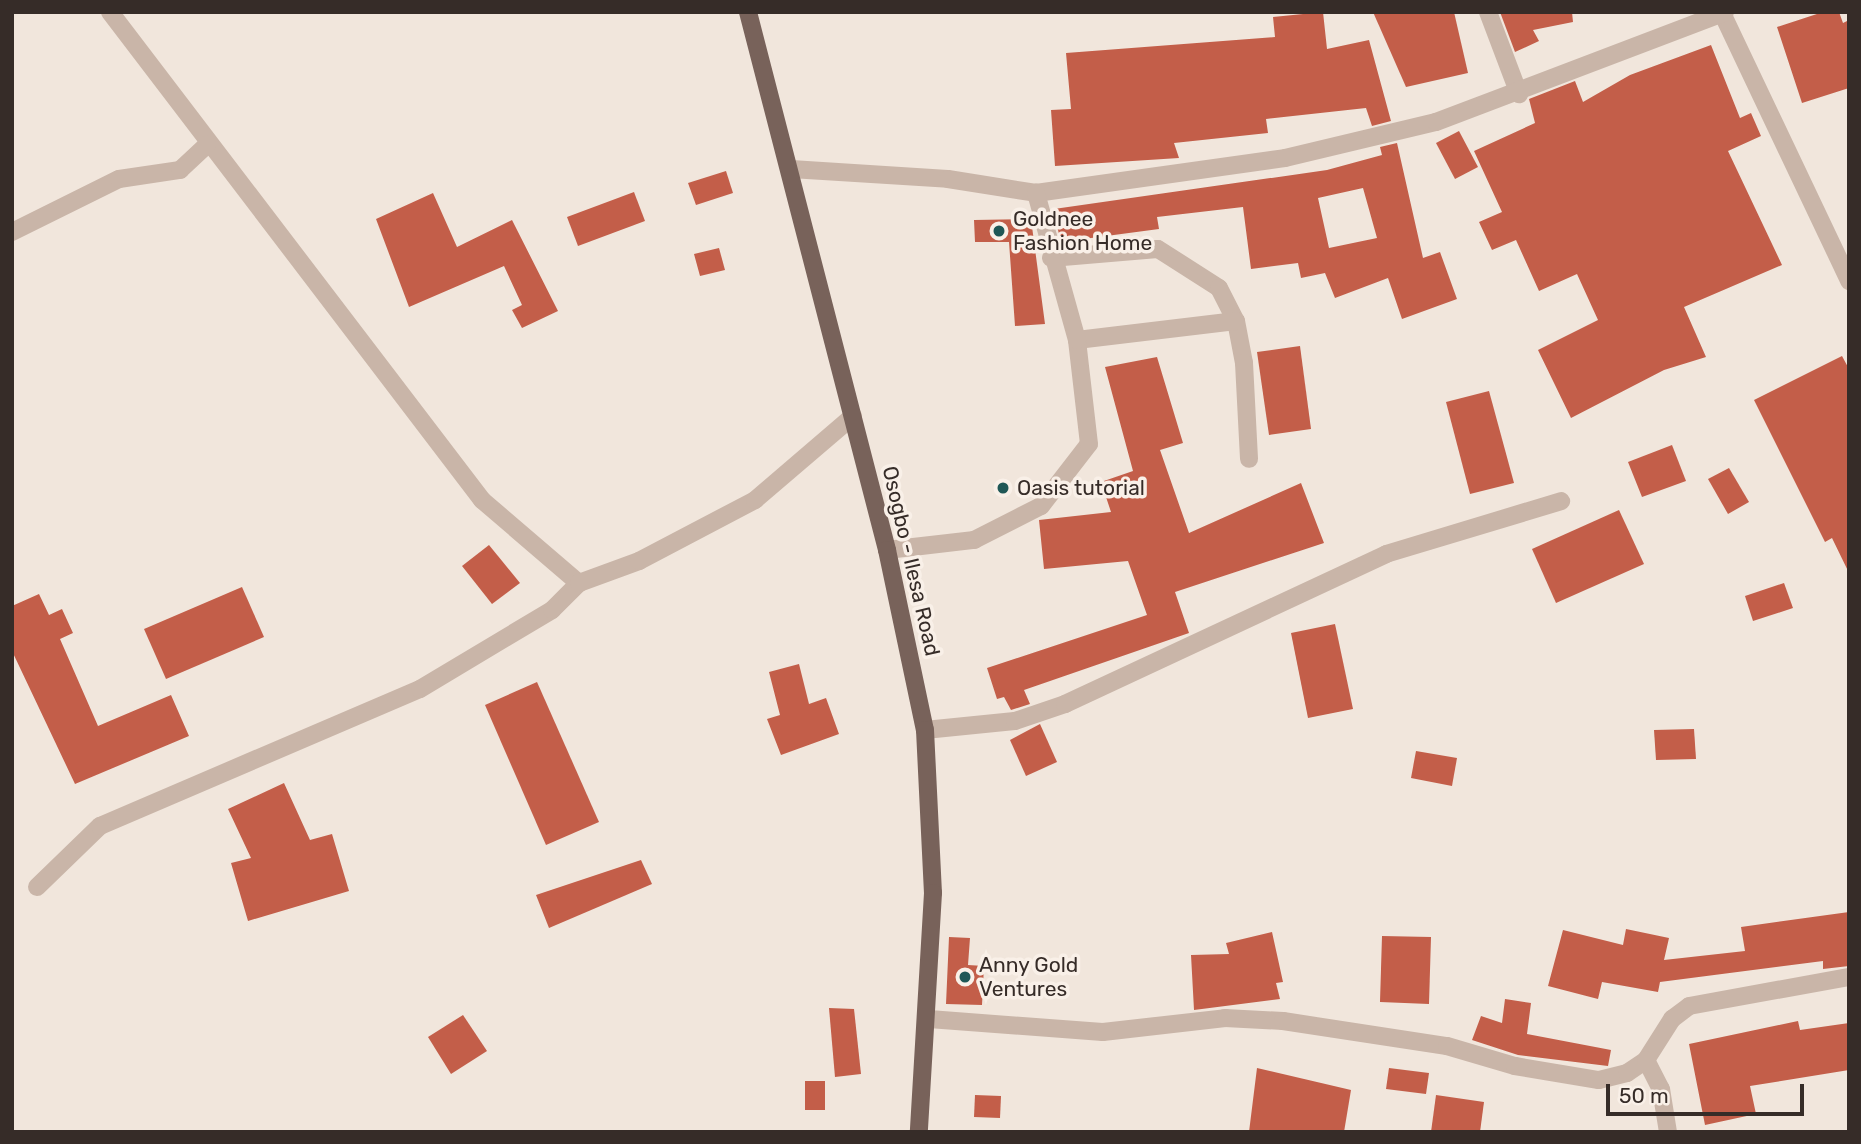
<!DOCTYPE html>
<style>
body{margin:0}
#map{position:relative;width:1861px;height:1144px;overflow:hidden;background:#f1e6dc;font-family:Rubik,sans-serif}
div>[style]{position:absolute}
[style*='--x']{left:calc(var(--x)*1px);top:calc(var(--y)*1px);width:calc(var(--w)*1px);rotate:calc(var(--a)*1deg)}
.building>*{inset:0;background:#c35e49}
.street>*{height:18px;margin:-9px;padding:0 9px;transform-origin:9px;border-radius:9px;background:#c9b5a8}
.primary>*{height:18px;margin:-9px;padding:0 9px;transform-origin:9px;border-radius:9px;background:#78625a}
.dots>*{width:19px;height:19px;translate:-50% -50%;box-sizing:border-box;border:4px solid #f9f0e8;border-radius:50%}
span{translate:-50% -50%;white-space:nowrap;text-align:center;line-height:1.15;-webkit-text-stroke:7px #f9f0e8;paint-order:stroke}
.poi-label{font-size:21px;color:#362c28}
.left{translate:0 -50%;text-align:left}
.street-label{font-size:21px;color:#362c28}
.frame{position:absolute;inset:0;border:14px solid #362c28;pointer-events:none}
.scale{position:absolute;left:1606px;top:1084px;width:198px;height:32px;box-sizing:border-box;border:4px solid #362c28;border-top:0;padding-left:9px;font-size:21px;line-height:24px;white-space:nowrap;color:#362c28;-webkit-text-stroke:5px #f9f0e8;paint-order:stroke}
</style>
<div id="map">
<div class="building">
<i style="clip-path:polygon(1323px 12px,1327px 49px,1369px 40px,1391px 121px,1372px 126px,1366px 108px,1266px 119px,1268px 133px,1174px 143px,1179px 158px,1055px 166px,1051px 110px,1071px 109px,1066px 53px,1275px 37px,1273px 17px)"></i>
<i style="clip-path:polygon(1373px 12px,1454px 12px,1468px 73px,1406px 87px)"></i>
<i style="clip-path:polygon(1500px 12px,1572px 12px,1573px 22px,1533px 30px,1539px 41px,1515px 52px)"></i>
<i style="clip-path:polygon(1823px 12px,1839px 12px,1843px 23px,1849px 20px,1849px 88px,1802px 103px,1777px 27px)"></i>
<i style="clip-path:polygon(1711px 45px,1740px 118px,1751px 113px,1761px 136px,1728px 151px,1782px 265px,1684px 307px,1706px 357px,1664px 370px,1571px 418px,1538px 350px,1598px 320px,1577px 274px,1539px 291px,1516px 240px,1492px 250px,1479px 222px,1502px 212px,1474px 151px,1535px 123px,1529px 99px,1575px 81px,1583px 102px,1630px 75px)"></i>
<i style="clip-path:polygon(1459px 131px,1478px 167px,1455px 179px,1436px 143px)"></i>
<i style="clip-path:polygon(evenodd,1397px 143px,1423px 258px,1440px 252px,1457px 299px,1402px 319px,1388px 278px,1335px 298px,1325px 273px,1301px 278px,1298px 263px,1251px 269px,1243px 207px,1157px 217px,1159px 229px,1061px 242px,1055px 218px,1054px 209px,1327px 170px,1382px 155px,1380px 147px,1397px 143px,1363px 188px,1377px 238px,1329px 248px,1318px 198px,1363px 188px)"></i>
<i style="clip-path:polygon(726px 171px,733px 193px,696px 205px,688px 183px)"></i>
<i style="clip-path:polygon(634px 192px,645px 221px,578px 246px,567px 217px)"></i>
<i style="clip-path:polygon(433px 193px,457px 247px,512px 220px,558px 311px,522px 328px,512px 310px,522px 305px,504px 266px,409px 307px,376px 219px)"></i>
<i style="clip-path:polygon(1031px 219px,1045px 324px,1015px 326px,1009px 242px,975px 242px,974px 220px)"></i>
<i style="clip-path:polygon(719px 248px,725px 270px,700px 276px,694px 254px)"></i>
<i style="clip-path:polygon(1300px 346px,1311px 429px,1269px 435px,1257px 352px)"></i>
<i style="clip-path:polygon(1842px 356px,1849px 369px,1849px 573px,1832px 538px,1825px 542px,1754px 400px)"></i>
<i style="clip-path:polygon(1157px 357px,1183px 443px,1160px 450px,1189px 533px,1301px 483px,1324px 543px,1175px 592px,1189px 633px,1024px 690px,1030px 704px,1011px 710px,1004px 697px,997px 699px,987px 668px,1147px 615px,1128px 561px,1044px 569px,1039px 520px,1111px 512px,1101px 482px,1133px 471px,1105px 367px)"></i>
<i style="clip-path:polygon(1489px 391px,1514px 483px,1470px 494px,1446px 402px)"></i>
<i style="clip-path:polygon(1672px 445px,1686px 481px,1642px 497px,1628px 462px)"></i>
<i style="clip-path:polygon(1729px 468px,1749px 502px,1728px 514px,1708px 479px)"></i>
<i style="clip-path:polygon(1619px 510px,1644px 564px,1556px 603px,1532px 549px)"></i>
<i style="clip-path:polygon(489px 545px,520px 583px,492px 604px,462px 566px)"></i>
<i style="clip-path:polygon(1784px 583px,1793px 608px,1753px 621px,1745px 596px)"></i>
<i style="clip-path:polygon(242px 587px,264px 637px,166px 679px,144px 629px)"></i>
<i style="clip-path:polygon(39px 594px,49px 615px,62px 609px,73px 633px,60px 639px,98px 726px,171px 695px,189px 736px,75px 784px,12px 651px,12px 606px)"></i>
<i style="clip-path:polygon(1335px 624px,1353px 709px,1308px 718px,1291px 633px)"></i>
<i style="clip-path:polygon(799px 664px,809px 704px,826px 698px,839px 734px,781px 755px,767px 719px,780px 715px,769px 672px)"></i>
<i style="clip-path:polygon(537px 682px,599px 822px,546px 845px,485px 705px)"></i>
<i style="clip-path:polygon(1040px 724px,1057px 762px,1026px 776px,1010px 740px)"></i>
<i style="clip-path:polygon(1694px 729px,1696px 759px,1656px 760px,1654px 730px)"></i>
<i style="clip-path:polygon(1416px 751px,1457px 758px,1452px 786px,1411px 778px)"></i>
<i style="clip-path:polygon(284px 783px,310px 840px,332px 834px,349px 891px,248px 921px,231px 863px,251px 858px,228px 809px)"></i>
<i style="clip-path:polygon(641px 860px,652px 884px,549px 928px,536px 895px)"></i>
<i style="clip-path:polygon(1849px 912px,1849px 966px,1823px 969px,1823px 961px,1660px 982px,1658px 992px,1602px 982px,1598px 999px,1548px 986px,1563px 930px,1623px 945px,1626px 929px,1669px 938px,1664px 960px,1745px 951px,1741px 927px)"></i>
<i style="clip-path:polygon(1272px 932px,1283px 982px,1276px 983px,1280px 999px,1194px 1010px,1191px 955px,1229px 954px,1226px 943px)"></i>
<i style="clip-path:polygon(1382px 936px,1431px 937px,1429px 1004px,1380px 1002px)"></i>
<i style="clip-path:polygon(949px 937px,970px 938px,968px 965px,984px 966px,982px 1005px,946px 1004px)"></i>
<i style="clip-path:polygon(1505px 999px,1531px 1003px,1527px 1034px,1611px 1050px,1608px 1066px,1518px 1055px,1472px 1040px,1481px 1016px,1502px 1023px)"></i>
<i style="clip-path:polygon(829px 1008px,854px 1009px,861px 1074px,835px 1077px)"></i>
<i style="clip-path:polygon(463px 1015px,487px 1051px,451px 1074px,428px 1037px)"></i>
<i style="clip-path:polygon(1798px 1021px,1800px 1030px,1849px 1023px,1849px 1070px,1750px 1086px,1756px 1114px,1705px 1125px,1689px 1044px)"></i>
<i style="clip-path:polygon(1257px 1068px,1351px 1090px,1344px 1132px,1249px 1132px)"></i>
<i style="clip-path:polygon(1389px 1068px,1429px 1073px,1426px 1094px,1386px 1089px)"></i>
<i style="clip-path:polygon(805px 1081px,825px 1081px,825px 1110px,805px 1110px)"></i>
<i style="clip-path:polygon(975px 1095px,1001px 1096px,1000px 1118px,974px 1117px)"></i>
<i style="clip-path:polygon(1436px 1095px,1484px 1102px,1480px 1132px,1431px 1132px)"></i>
</div>
<div class="street">
<i style="--x:110;--y:12;--w:614;--a:52.68"></i>
<i style="--x:482;--y:500;--w:128;--a:40.6"></i>
<i style="--x:1488;--y:12;--w:88;--a:69.3"></i>
<i style="--x:1722;--y:13;--w:297;--a:64.6"></i>
<i style="--x:791;--y:169;--w:157;--a:3.6"></i>
<i style="--x:948;--y:179;--w:89;--a:9"></i>
<i style="--x:1036;--y:193;--w:251;--a:-8"></i>
<i style="--x:1285;--y:158;--w:155;--a:-13.4"></i>
<i style="--x:1436;--y:122;--w:309;--a:-20.8"></i>
<i style="--x:12;--y:232;--w:119;--a:-26.4"></i>
<i style="--x:119;--y:179;--w:62;--a:-8.4"></i>
<i style="--x:180;--y:170;--w:37;--a:-43"></i>
<i style="--x:1051;--y:258;--w:107;--a:-4.8"></i>
<i style="--x:1158;--y:249;--w:72;--a:32.6"></i>
<i style="--x:1219;--y:288;--w:37;--a:63"></i>
<i style="--x:1236;--y:321;--w:43;--a:79.2"></i>
<i style="--x:1244;--y:363;--w:96;--a:87"></i>
<i style="--x:1077;--y:340;--w:160;--a:-6.8"></i>
<i style="--x:887;--y:550;--w:88;--a:-6.6"></i>
<i style="--x:974;--y:540;--w:75;--a:-26.9"></i>
<i style="--x:1041;--y:506;--w:78;--a:-52.3"></i>
<i style="--x:1089;--y:444;--w:105;--a:-96.6"></i>
<i style="--x:1077;--y:340;--w:153;--a:-105.6"></i>
<i style="--x:925;--y:730;--w:90;--a:-5.7"></i>
<i style="--x:1015;--y:721;--w:53;--a:-18.8"></i>
<i style="--x:1065;--y:704;--w:354;--a:-25"></i>
<i style="--x:1386;--y:554;--w:183;--a:-16.8"></i>
<i style="--x:37;--y:887;--w:88;--a:-44.1"></i>
<i style="--x:100;--y:826;--w:348;--a:-23.2"></i>
<i style="--x:420;--y:689;--w:154;--a:-30.9"></i>
<i style="--x:552;--y:610;--w:38;--a:-45"></i>
<i style="--x:579;--y:583;--w:64;--a:-20.1"></i>
<i style="--x:639;--y:561;--w:131;--a:-27.7"></i>
<i style="--x:755;--y:500;--w:129;--a:-40.6"></i>
<i style="--x:929;--y:1019;--w:174;--a:4.3"></i>
<i style="--x:1103;--y:1032;--w:123;--a:-6.5"></i>
<i style="--x:1225;--y:1018;--w:58;--a:3"></i>
<i style="--x:1283;--y:1021;--w:166;--a:8.7"></i>
<i style="--x:1447;--y:1046;--w:71;--a:16.4"></i>
<i style="--x:1515;--y:1066;--w:85;--a:9.5"></i>
<i style="--x:1599;--y:1080;--w:29;--a:-14"></i>
<i style="--x:1627;--y:1073;--w:23;--a:-34"></i>
<i style="--x:1646;--y:1060;--w:49;--a:-57.6"></i>
<i style="--x:1672;--y:1019;--w:21;--a:-37"></i>
<i style="--x:1689;--y:1006;--w:163;--a:-10.3"></i>
<i style="--x:1646;--y:1060;--w:33;--a:63"></i>
<i style="--x:1661;--y:1089;--w:44;--a:80.8"></i>
</div>
<div class="primary">
<i style="--x:748;--y:12;--w:556;--a:75.51"></i>
<i style="--x:887;--y:550;--w:184;--a:78.1"></i>
<i style="--x:925;--y:730;--w:163;--a:87.2"></i>
<i style="--x:933;--y:893;--w:239;--a:93.4"></i>
</div>
<div class="dots">
<i style="left:999px;top:231px;background:#1f5756"></i>
<i style="left:1003px;top:488px;background:#1f5756"></i>
<i style="left:965px;top:977px;background:#1f5756"></i>
</div>
<div class="poi-label">
<span class="left" style="left:1013px;top:231px">Goldnee<br>Fashion Home</span>
<span class="left" style="left:1017px;top:488px">Oasis tutorial</span>
<span class="left" style="left:979px;top:977px">Anny Gold<br>Ventures</span>
</div>
<div class="street-label">
<span style="left:911px;top:561px;rotate:77deg">Osogbo - Ilesa Road</span>
</div>
<div class="frame"></div>
<div class="scale">50 m</div>
</div>
